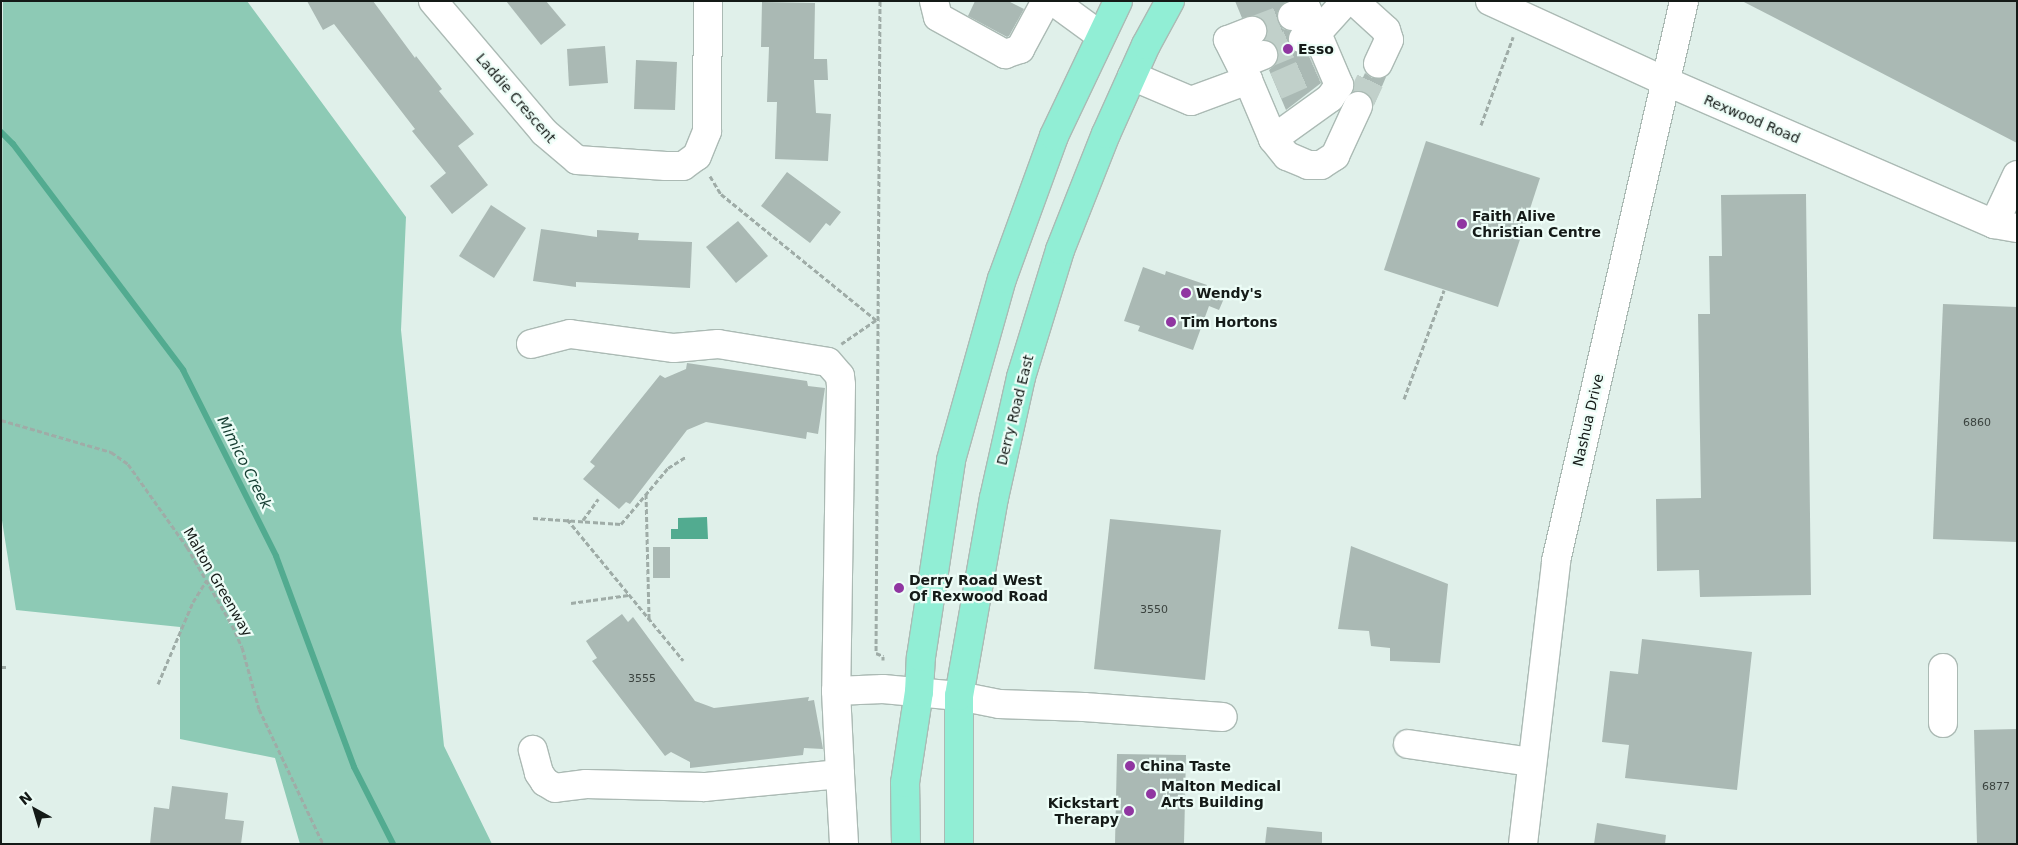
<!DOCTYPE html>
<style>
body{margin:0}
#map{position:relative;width:2018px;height:845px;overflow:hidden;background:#e0f0ea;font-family:"DejaVu Sans",sans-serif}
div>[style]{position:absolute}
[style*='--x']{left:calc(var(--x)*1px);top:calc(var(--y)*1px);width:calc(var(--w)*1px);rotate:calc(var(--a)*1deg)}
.green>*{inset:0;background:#8dcab5}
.water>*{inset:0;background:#52ab90}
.stream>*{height:6px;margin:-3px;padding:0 3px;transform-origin:3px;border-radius:3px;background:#52ab90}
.building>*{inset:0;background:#aab9b4}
.minor-tunnel>*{height:28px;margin-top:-14px;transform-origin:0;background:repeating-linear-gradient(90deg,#c1d0ca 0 28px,transparent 0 42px)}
.path>*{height:3px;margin-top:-1.5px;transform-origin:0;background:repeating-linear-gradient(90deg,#9faca7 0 5px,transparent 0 7.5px)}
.roads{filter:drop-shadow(1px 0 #abbab4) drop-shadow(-1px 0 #abbab4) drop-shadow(0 1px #abbab4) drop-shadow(0 -1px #abbab4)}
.minor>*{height:28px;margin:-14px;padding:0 14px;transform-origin:14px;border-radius:14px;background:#fff}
.major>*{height:28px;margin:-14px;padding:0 14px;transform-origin:14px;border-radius:14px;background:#91eed5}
.dots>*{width:14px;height:14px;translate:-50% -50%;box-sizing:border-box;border:2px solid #edfdf7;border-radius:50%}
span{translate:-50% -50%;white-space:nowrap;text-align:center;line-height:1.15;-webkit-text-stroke:4.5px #edfdf7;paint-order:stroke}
.number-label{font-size:11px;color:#3a423e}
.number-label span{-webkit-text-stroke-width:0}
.poi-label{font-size:14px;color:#141a17;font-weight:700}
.left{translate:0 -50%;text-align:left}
.right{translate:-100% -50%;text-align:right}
.street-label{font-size:14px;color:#141a17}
.water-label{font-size:15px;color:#143c30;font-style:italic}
.frame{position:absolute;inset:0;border:2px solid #141a17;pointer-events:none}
.north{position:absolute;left:10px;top:785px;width:50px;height:50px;-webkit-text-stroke:4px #edfdf7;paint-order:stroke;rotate:321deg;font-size:14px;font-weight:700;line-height:20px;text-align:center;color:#141a17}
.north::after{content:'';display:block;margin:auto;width:18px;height:22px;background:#141a17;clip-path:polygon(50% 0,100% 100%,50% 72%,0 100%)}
</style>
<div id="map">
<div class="green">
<i style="clip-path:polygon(3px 1px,247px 1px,406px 217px,401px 330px,444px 746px,492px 844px,300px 844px,275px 758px,180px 739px,180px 627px,16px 610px,1px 514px)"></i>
</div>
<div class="water">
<i style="clip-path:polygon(707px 517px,708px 539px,671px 539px,671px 529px,678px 529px,678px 518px)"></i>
</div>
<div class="stream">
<i style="--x:1;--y:132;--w:17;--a:45"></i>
<i style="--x:13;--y:144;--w:283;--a:53"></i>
<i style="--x:183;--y:370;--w:208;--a:63.4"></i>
<i style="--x:276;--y:556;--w:225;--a:69.7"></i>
<i style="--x:354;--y:767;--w:86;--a:63.1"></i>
</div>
<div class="building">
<i style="clip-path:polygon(307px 1px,373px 1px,415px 58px,416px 56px,442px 89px,439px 91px,474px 134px,458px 146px,488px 185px,452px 214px,430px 186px,446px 173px,412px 131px,415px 129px,334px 24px,323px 30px)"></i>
<i style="clip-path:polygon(506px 1px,546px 1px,566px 25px,541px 45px)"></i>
<i style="clip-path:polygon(975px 1px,1008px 1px,1024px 9px,1009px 36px,1007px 37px,968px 16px)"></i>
<i style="clip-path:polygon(1235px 1px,1286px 1px,1277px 13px,1278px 22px,1283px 29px,1290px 31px,1288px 45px,1293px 51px,1301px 54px,1308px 54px,1321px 83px,1286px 110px,1269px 70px,1276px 64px,1278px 57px,1277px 49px,1273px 43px,1265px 40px,1267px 33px,1266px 25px,1262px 19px,1255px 16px,1242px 18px)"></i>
<i style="clip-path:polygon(1742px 1px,2017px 1px,2017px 143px)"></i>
<i style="clip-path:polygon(762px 2px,815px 3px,814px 59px,827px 59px,828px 80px,814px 80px,816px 113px,831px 114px,828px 161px,775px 159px,777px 102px,767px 102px,769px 47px,761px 47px)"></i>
<i style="clip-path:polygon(605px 46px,608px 83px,569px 86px,567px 49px)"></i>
<i style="clip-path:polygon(636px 60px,677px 62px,675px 110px,634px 109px)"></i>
<i style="clip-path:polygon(1365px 73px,1372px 78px,1386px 77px,1374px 105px,1370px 97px,1365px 92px,1357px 90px)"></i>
<i style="clip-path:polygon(1426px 141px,1540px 178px,1498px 307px,1384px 270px)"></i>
<i style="clip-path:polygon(787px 172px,841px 212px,830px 226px,826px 223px,810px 243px,761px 206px)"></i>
<i style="clip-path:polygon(1806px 194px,1811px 595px,1700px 597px,1699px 570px,1657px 571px,1656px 499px,1701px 498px,1698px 314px,1710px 314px,1709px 256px,1722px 256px,1721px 195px)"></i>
<i style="clip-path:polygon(491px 205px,526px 228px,494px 278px,459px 256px)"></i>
<i style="clip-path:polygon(738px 221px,768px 256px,736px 283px,706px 247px)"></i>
<i style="clip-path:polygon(541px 229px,597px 237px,597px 230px,639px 233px,638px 240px,692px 242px,690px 288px,576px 282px,576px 287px,533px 281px)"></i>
<i style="clip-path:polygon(1143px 267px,1165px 275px,1166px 271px,1207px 285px,1206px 289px,1225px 296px,1219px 310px,1209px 306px,1193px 350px,1138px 331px,1140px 326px,1124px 321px)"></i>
<i style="clip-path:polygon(1943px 304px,2017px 307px,2017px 542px,1933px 539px)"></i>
<i style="clip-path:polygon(687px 363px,807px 381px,808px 386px,825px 388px,818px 434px,807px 432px,806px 439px,706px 422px,687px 430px,630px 504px,626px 502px,619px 509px,583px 479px,595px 466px,590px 462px,660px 375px,665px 378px,686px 369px)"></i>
<i style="clip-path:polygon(1110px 519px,1221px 530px,1205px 680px,1094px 669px)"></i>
<i style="clip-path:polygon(1351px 546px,1448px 584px,1440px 663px,1390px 661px,1390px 648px,1371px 646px,1369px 631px,1338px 629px)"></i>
<i style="clip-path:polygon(653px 547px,670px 547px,670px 578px,653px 578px)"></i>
<i style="clip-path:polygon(622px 614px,628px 622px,633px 617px,695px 701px,714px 708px,809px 697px,808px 701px,814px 700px,823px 749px,804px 748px,803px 755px,690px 768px,690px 762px,671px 752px,665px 756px,592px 661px,597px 658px,586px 641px)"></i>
<i style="clip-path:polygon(1642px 639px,1752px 652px,1737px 790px,1625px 778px,1629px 745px,1602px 742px,1610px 671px,1638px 674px)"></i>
<i style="clip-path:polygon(2017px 729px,2017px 844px,1977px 844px,1974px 730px)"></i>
<i style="clip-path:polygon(1117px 754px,1186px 755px,1184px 844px,1115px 844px)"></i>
<i style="clip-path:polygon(172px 786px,228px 793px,225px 819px,244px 821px,241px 844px,150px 844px,154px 807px,169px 809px)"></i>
<i style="clip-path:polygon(1597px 823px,1666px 835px,1665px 844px,1594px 844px)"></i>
<i style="clip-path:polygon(1267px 827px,1322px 832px,1322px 844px,1265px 844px)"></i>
</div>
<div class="minor-tunnel">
<i style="--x:1252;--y:31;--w:43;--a:-20.6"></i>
<i style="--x:1263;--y:55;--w:42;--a:-22.3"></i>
<i style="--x:1276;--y:86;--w:43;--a:-23.6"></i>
<i style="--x:1358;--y:106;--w:47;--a:-64.5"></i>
</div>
<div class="path">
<i style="--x:880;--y:1;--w:652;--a:90.35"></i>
<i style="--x:876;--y:653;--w:8;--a:23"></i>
<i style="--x:883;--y:656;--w:4;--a:90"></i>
<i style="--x:1481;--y:125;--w:94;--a:-70"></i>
<i style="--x:710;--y:176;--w:21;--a:59"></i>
<i style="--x:721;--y:194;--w:200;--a:39.1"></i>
<i style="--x:876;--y:320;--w:42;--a:145.6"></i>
<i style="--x:1404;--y:399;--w:116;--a:-69.8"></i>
<i style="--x:1;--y:420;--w:115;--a:16.2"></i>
<i style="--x:111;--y:452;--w:21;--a:35"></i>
<i style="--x:128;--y:464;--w:102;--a:54.6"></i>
<i style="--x:187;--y:547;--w:90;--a:60"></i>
<i style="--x:232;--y:625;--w:24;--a:66"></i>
<i style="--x:242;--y:647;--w:64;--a:74.7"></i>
<i style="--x:259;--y:709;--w:149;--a:64.6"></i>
<i style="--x:646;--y:494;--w:127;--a:88.6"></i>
<i style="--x:533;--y:518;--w:88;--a:3.9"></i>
<i style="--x:621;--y:524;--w:73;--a:-50"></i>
<i style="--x:668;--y:468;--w:22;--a:-32"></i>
<i style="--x:567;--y:519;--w:183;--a:50.6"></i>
<i style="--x:583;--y:520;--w:26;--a:-54"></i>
<i style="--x:571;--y:603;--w:58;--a:-8"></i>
<i style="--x:1;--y:667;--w:5;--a:0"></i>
<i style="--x:158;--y:684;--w:89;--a:-66.9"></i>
<i style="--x:193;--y:602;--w:25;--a:-58"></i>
</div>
<div class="roads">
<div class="minor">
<i style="--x:433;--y:1;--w:172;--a:49.7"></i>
<i style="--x:544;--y:132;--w:43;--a:40.3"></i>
<i style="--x:577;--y:160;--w:89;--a:3.9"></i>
<i style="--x:666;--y:166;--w:17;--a:0"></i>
<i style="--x:683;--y:166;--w:17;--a:-36"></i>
<i style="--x:697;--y:156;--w:27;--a:-68"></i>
<i style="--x:707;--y:131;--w:130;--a:-89.6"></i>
<i style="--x:934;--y:1;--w:16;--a:76"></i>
<i style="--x:938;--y:17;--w:77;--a:28.9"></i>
<i style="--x:1005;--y:54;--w:16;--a:-18"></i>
<i style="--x:1020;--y:49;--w:55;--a:-61.6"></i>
<i style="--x:1053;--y:1;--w:59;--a:36.1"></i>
<i style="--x:1354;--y:1;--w:43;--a:42.2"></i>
<i style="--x:1386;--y:30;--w:10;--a:73"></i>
<i style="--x:1389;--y:40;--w:26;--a:115"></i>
<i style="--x:1490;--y:1;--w:192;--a:24.6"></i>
<i style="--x:1665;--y:81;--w:359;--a:23.5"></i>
<i style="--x:1994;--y:224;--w:23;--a:10"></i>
<i style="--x:1303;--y:39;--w:15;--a:-23"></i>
<i style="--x:1317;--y:33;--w:43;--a:-47.8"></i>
<i style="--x:1241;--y:64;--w:24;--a:-22"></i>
<i style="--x:1132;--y:76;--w:64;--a:23"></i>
<i style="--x:1191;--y:101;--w:61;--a:-20.2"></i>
<i style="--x:1248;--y:80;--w:64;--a:67"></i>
<i style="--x:1273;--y:139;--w:70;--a:-35.7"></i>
<i style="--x:1330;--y:98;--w:16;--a:-55"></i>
<i style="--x:1339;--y:85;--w:82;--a:-113.1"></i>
<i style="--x:1307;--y:10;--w:16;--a:158"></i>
<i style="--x:1248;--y:80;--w:45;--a:-116.6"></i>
<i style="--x:1228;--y:40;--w:26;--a:-21"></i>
<i style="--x:1273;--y:139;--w:22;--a:51"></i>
<i style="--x:1287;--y:156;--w:23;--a:23"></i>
<i style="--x:1308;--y:165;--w:13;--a:0"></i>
<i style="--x:1321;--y:165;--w:17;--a:-33"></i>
<i style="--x:1335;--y:156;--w:55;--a:-65.3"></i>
<i style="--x:1994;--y:224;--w:54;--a:-64.9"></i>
<i style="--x:531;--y:344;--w:40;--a:-14.4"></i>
<i style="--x:570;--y:334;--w:105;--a:7.7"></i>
<i style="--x:674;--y:348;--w:44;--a:-5.2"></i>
<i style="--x:718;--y:344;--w:111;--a:9.3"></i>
<i style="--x:828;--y:362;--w:18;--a:49"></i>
<i style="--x:840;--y:376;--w:9;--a:84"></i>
<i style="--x:841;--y:385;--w:306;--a:90.9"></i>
<i style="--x:836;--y:691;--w:83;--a:87.2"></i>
<i style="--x:840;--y:774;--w:137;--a:174.5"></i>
<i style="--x:704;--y:787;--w:118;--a:-178.5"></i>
<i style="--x:586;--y:784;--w:31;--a:173"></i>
<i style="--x:555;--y:788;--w:12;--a:-149"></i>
<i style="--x:545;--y:782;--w:11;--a:-124"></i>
<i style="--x:539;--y:773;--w:24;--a:-105"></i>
<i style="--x:1943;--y:668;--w:55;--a:90"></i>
<i style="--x:836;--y:691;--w:47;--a:-2.4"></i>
<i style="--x:883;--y:689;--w:76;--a:5.3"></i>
<i style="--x:959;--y:696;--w:41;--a:11.3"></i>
<i style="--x:999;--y:704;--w:85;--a:2"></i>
<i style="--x:1084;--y:707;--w:139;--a:4.1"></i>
<i style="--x:1408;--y:744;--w:125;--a:8.3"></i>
<i style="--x:840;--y:774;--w:70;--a:86.7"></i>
<i style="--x:1523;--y:844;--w:285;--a:-83.3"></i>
<i style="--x:1556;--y:561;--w:574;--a:-77.12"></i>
</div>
<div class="major">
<i style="--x:906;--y:844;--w:61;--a:-90.9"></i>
<i style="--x:905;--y:783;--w:92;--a:-81.3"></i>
<i style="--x:919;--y:692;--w:35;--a:-87"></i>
<i style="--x:921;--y:657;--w:199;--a:-81.3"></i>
<i style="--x:951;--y:460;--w:188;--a:-74.3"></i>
<i style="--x:1002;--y:279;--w:152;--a:-70"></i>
<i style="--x:1054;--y:136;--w:149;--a:-64.6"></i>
<i style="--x:959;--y:844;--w:148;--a:-90"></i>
<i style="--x:959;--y:696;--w:201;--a:-80"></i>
<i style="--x:994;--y:498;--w:124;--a:-77.4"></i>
<i style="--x:1021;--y:377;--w:133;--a:-72.9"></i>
<i style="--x:1060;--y:250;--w:125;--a:-68.4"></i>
<i style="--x:1106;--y:134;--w:98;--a:-65.8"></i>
<i style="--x:1146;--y:45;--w:50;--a:-61.4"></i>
</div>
</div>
<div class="dots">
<i style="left:1288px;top:49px;background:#9036a1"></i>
<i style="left:1462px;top:224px;background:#9036a1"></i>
<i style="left:1186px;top:293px;background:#9036a1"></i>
<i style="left:1171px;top:322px;background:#9036a1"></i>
<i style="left:899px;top:588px;background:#9036a1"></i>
<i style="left:1130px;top:766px;background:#9036a1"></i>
<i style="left:1151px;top:794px;background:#9036a1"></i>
<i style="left:1129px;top:811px;background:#9036a1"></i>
</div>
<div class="number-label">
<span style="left:1977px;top:423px">6860</span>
<span style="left:1154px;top:610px">3550</span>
<span style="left:642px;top:679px">3555</span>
<span style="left:1996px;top:787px">6877</span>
</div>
<div class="poi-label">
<span class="left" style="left:1298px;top:49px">Esso</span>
<span class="left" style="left:1472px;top:224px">Faith Alive<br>Christian Centre</span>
<span class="left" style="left:1196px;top:293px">Wendy's</span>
<span class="left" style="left:1181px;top:322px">Tim Hortons</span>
<span class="left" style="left:909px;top:588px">Derry Road West<br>Of Rexwood Road</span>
<span class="left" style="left:1140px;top:766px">China Taste</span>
<span class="left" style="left:1161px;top:794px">Malton Medical<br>Arts Building</span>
<span class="right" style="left:1119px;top:811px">Kickstart<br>Therapy</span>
</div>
<div class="street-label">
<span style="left:516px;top:98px;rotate:49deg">Laddie Crescent</span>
<span style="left:1752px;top:119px;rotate:23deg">Rexwood Road</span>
<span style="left:1015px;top:410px;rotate:-76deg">Derry Road East</span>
<span style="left:1588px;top:420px;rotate:-77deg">Nashua Drive</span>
<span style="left:218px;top:582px;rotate:60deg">Malton Greenway</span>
</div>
<div class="water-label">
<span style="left:244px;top:463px;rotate:63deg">Mimico Creek</span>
</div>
<div class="frame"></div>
<div class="north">N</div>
</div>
